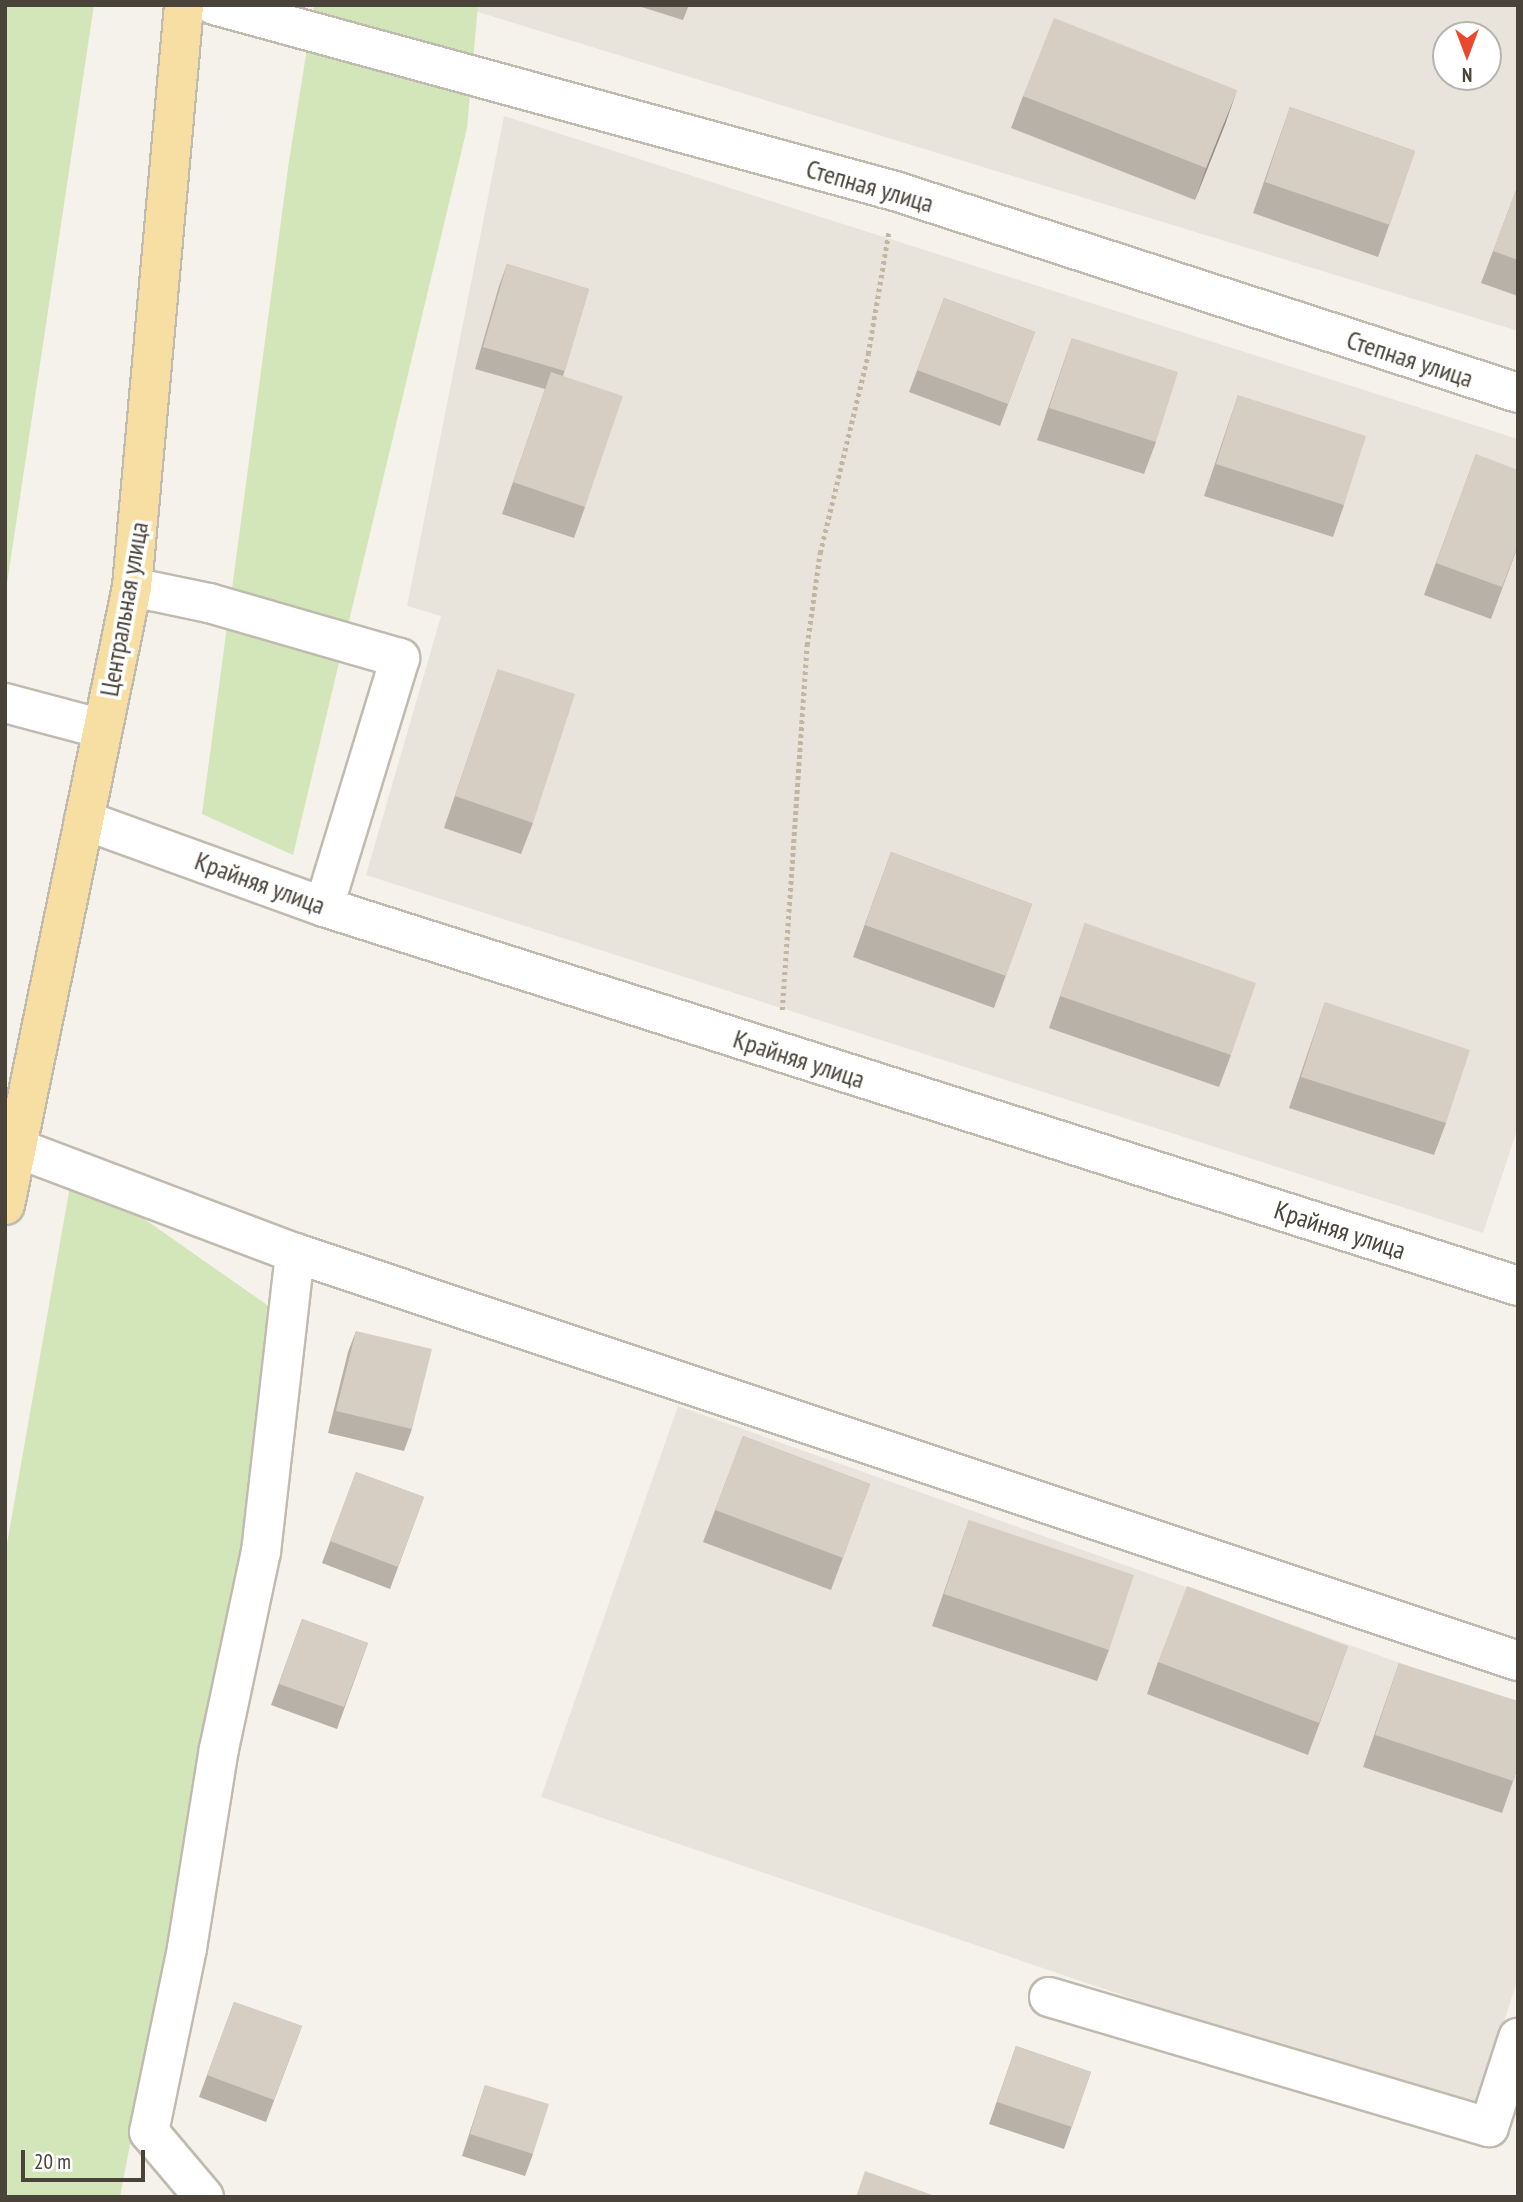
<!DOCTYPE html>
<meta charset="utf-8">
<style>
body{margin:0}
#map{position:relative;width:1523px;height:2202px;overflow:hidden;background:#f5f2ec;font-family:"PT Sans Narrow",sans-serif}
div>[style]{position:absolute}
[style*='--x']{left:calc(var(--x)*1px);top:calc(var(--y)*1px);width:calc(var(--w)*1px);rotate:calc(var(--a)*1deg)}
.residential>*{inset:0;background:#e9e4db}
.green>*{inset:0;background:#d2e6b9}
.path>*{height:4.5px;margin-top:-2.25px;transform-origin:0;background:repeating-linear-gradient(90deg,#c1b6a2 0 3.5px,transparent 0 7px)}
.roads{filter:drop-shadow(2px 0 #c0baaf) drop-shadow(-2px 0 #c0baaf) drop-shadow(0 2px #c0baaf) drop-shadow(0 -2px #c0baaf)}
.minor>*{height:38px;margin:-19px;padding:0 19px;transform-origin:19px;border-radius:19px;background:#fff}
.major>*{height:38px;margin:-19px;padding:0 19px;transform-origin:19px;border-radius:19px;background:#f7dfa3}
.wall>*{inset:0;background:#b8b1a7}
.shaded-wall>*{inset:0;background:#969088}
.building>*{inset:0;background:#d6cec2}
span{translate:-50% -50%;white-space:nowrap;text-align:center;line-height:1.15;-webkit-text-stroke:7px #fff;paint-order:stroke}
.street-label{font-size:26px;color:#49433a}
.frame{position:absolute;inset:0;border:7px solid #49433a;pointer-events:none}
.north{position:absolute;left:1432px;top:21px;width:70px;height:70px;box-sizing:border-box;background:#fff;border:2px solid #b6b4b0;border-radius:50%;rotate:180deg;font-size:19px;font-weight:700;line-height:28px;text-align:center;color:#49433a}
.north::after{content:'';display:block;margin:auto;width:24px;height:32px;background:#ea492e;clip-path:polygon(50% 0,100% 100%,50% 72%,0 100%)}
.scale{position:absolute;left:21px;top:2150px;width:124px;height:32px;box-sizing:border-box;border:4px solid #49433a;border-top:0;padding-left:9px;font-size:21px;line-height:24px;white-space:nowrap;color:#49433a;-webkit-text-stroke:5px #fff;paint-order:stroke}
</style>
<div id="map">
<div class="residential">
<i style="clip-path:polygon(evenodd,455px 5px,1518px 5px,1518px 331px,455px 5px,1446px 35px,1488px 35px,1488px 77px,1446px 77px,1446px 35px)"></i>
<i style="clip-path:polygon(504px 116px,1518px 439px,1518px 1127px,1483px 1233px,366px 875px,441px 616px,407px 606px)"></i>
<i style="clip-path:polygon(678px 1406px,1518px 1705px,1518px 1978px,1474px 2115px,541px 1797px)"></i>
</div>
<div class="green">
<i style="clip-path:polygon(5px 5px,94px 5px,5px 597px)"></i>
<i style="clip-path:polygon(314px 5px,478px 5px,467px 128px,293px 855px,202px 814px,289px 161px)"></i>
<i style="clip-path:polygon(73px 1169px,287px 1319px,120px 2197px,5px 2197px,5px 1555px)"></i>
</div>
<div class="path">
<i style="--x:782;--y:1010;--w:366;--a:-86.1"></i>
<i style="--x:807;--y:645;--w:93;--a:-82"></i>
<i style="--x:820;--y:553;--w:205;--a:-76.4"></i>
<i style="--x:868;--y:354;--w:126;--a:-80.4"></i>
</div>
<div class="roads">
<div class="minor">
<i style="--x:214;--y:5;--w:706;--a:15.28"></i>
<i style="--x:895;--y:191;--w:655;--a:17.96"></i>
<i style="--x:132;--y:587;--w:79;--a:11.7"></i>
<i style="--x:209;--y:603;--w:199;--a:16.1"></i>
<i style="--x:400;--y:658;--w:260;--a:107"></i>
<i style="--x:5;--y:703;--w:101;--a:14.9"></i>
<i style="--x:84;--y:820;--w:255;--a:19.9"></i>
<i style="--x:324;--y:907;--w:1253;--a:17.61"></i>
<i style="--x:17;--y:1148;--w:297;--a:20.7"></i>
<i style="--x:295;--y:1253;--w:1289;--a:18.45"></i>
<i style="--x:1049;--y:1997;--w:459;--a:16.5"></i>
<i style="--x:1489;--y:2127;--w:94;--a:-72"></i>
<i style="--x:204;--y:2197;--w:85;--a:-130.2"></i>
<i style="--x:149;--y:2132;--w:188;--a:-78.3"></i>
<i style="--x:187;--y:1948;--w:202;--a:-80.9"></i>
<i style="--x:219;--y:1749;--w:201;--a:-78"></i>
<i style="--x:261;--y:1552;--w:301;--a:-83.5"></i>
</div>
<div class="major">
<i style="--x:5;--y:1205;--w:631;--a:-78.39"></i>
<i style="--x:132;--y:587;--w:584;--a:-84.89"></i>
</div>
</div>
<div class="wall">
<i style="clip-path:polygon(635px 5px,689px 5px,683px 20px)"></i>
<i style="clip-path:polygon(1023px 96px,1226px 122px,1195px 200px,1011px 128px)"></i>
<i style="clip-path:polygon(1290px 107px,1415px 151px,1378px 257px,1253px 213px)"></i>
<i style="clip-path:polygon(1518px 185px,1518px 296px,1481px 283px)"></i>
<i style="clip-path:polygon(507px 264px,589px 289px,563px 376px,585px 507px,574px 538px,502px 514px,545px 389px,475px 369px,499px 286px)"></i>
<i style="clip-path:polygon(944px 298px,1035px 332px,1000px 426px,909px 392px)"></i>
<i style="clip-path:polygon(1072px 338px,1156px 442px,1144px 474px,1037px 440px)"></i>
<i style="clip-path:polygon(1238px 395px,1344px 505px,1333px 537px,1204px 496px)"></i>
<i style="clip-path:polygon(1476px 454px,1518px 546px,1491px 619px,1424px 595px)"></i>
<i style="clip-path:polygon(498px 669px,533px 823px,521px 854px,444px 828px)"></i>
<i style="clip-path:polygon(891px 852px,1032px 904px,994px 1008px,853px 957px)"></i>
<i style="clip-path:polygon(1085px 923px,1231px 1055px,1219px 1087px,1049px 1028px)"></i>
<i style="clip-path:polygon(1325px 1002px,1446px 1123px,1434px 1155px,1289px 1108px)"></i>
<i style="clip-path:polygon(356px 1331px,412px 1429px,404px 1451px,328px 1433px,348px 1352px)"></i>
<i style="clip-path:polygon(743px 1436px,870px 1484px,831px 1590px,703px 1542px)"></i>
<i style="clip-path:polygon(356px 1472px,424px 1497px,390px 1589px,322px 1563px)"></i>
<i style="clip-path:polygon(969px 1520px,1109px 1650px,1097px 1681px,932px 1626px)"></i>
<i style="clip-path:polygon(302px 1619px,368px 1643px,337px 1729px,271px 1705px)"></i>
<i style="clip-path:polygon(1348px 1646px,1308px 1755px,1147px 1694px,1158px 1662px)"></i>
<i style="clip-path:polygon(1399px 1663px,1518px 1767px,1502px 1813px,1363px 1767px)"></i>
<i style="clip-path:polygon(234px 2002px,302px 2026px,266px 2122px,199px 2097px)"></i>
<i style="clip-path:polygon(1016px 2046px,1091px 2072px,1064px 2149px,989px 2124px)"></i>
<i style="clip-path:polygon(485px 2085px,533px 2154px,525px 2176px,462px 2156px)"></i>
</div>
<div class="shaded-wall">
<i style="clip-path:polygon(1237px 90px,1226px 122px,1195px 200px,1206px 168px)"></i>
</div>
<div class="building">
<i style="clip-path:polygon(1054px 18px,1237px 90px,1206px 168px,1023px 96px)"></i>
<i style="clip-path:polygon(1290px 107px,1415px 151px,1390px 225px,1265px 182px)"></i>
<i style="clip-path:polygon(1518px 185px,1518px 260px,1493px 251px)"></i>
<i style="clip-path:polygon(507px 264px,589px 289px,565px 371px,483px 347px)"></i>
<i style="clip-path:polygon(944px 298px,1035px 332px,1008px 404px,917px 370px)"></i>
<i style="clip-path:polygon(1072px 338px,1178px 372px,1156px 442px,1049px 408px)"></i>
<i style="clip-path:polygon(551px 372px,623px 396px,585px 507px,513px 482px)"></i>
<i style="clip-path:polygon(1238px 395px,1366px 436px,1344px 505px,1216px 464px)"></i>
<i style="clip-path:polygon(1476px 454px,1518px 470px,1518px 545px,1502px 587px,1436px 563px)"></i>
<i style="clip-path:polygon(498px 669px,575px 694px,533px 823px,455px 796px)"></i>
<i style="clip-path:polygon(891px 852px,1032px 904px,1006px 976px,865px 925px)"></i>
<i style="clip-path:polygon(1085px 923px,1256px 983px,1231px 1055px,1060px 996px)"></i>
<i style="clip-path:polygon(1325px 1002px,1470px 1050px,1446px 1123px,1301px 1077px)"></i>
<i style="clip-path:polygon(356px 1331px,432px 1349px,412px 1429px,336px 1411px)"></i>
<i style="clip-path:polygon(743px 1436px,870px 1484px,843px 1558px,715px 1510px)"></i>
<i style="clip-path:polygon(356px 1472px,424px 1497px,398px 1567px,330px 1541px)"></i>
<i style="clip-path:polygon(969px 1520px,1134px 1575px,1109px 1650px,944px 1594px)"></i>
<i style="clip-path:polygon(1187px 1586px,1348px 1646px,1319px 1723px,1158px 1662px)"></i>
<i style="clip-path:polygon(302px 1619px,368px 1643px,344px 1707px,279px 1684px)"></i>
<i style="clip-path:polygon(1399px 1663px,1518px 1701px,1518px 1767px,1513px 1781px,1375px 1735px)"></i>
<i style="clip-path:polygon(234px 2002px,302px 2026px,274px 2100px,207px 2075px)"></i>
<i style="clip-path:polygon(1016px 2046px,1091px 2072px,1072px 2127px,997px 2102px)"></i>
<i style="clip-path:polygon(485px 2085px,549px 2104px,533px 2154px,470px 2134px)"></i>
<i style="clip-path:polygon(865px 2171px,938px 2197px,856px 2197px)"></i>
</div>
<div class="street-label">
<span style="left:870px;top:186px;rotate:16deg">Степная улица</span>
<span style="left:1410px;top:359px;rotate:18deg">Степная улица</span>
<span style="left:124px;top:609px;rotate:-80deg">Центральная улица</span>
<span style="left:260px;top:883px;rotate:20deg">Крайняя улица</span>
<span style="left:799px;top:1059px;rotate:18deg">Крайняя улица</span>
<span style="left:1340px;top:1230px;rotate:18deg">Крайняя улица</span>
</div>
<div class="frame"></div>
<div class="north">N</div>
<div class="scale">20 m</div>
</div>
